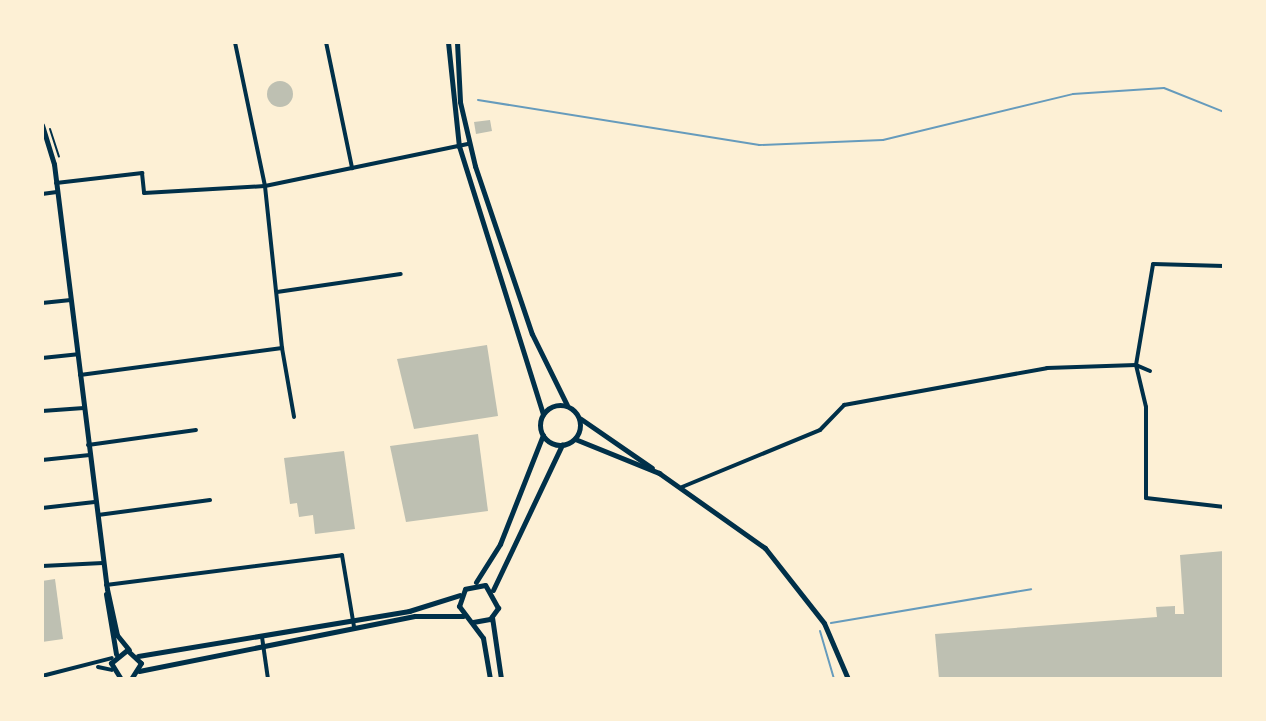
<!DOCTYPE html>
<style>
body{margin:0}
#map{position:relative;width:1266px;height:721px;overflow:hidden;background:#fdf0d5;font-family:Jost,sans-serif}
div>[style]{position:absolute}
[style*='--x']{left:calc(var(--x)*1px);top:calc(var(--y)*1px);width:calc(var(--w)*1px);rotate:calc(var(--a)*1deg)}
.stream>*{height:2px;margin:-1px;padding:0 1px;transform-origin:1px;border-radius:1px;background:#669bbc}
.building>*{inset:0;background:#bec0b2}
.round{border-radius:50%}
.path>*{height:2px;margin:-1px;padding:0 1px;transform-origin:1px;border-radius:1px;background:#003049}
.minor>*{height:4px;margin:-2px;padding:0 2px;transform-origin:2px;border-radius:2px;background:#003049}
.tertiary>*{height:5px;margin:-2.5px;padding:0 2.5px;transform-origin:2.5px;border-radius:2.5px;background:#003049}
.tertiary>.ring{margin:-2.5px;padding:0;box-sizing:content-box;background:none;border:5px solid #003049;border-radius:50%}
span{translate:-50% -50%;white-space:nowrap;text-align:center;line-height:1.15;-webkit-text-stroke:6px #fdf0d5;paint-order:stroke}
.frame{position:absolute;inset:0;border:44px solid #fdf0d5;pointer-events:none}
</style>
<div id="map">
<div class="stream">
<i style="--x:478;--y:100;--w:285;--a:9.1"></i>
<i style="--x:759;--y:145;--w:124;--a:-2.3"></i>
<i style="--x:883;--y:140;--w:195;--a:-13.6"></i>
<i style="--x:1073;--y:94;--w:91;--a:-3.8"></i>
<i style="--x:1164;--y:88;--w:65;--a:21.8"></i>
<i style="--x:831;--y:623;--w:203;--a:-9.6"></i>
<i style="--x:820;--y:631;--w:50;--a:73.7"></i>
</div>
<div class="building">
<i class="round" style="left:267px;top:81px;width:26px;height:26px"></i>
<i style="clip-path:polygon(490px 120px,492px 131px,476px 134px,474px 122px)"></i>
<i style="clip-path:polygon(487px 345px,498px 416px,414px 429px,397px 359px)"></i>
<i style="clip-path:polygon(478px 434px,488px 511px,406px 522px,390px 446px)"></i>
<i style="clip-path:polygon(344px 451px,355px 529px,315px 534px,313px 515px,299px 517px,297px 503px,290px 504px,284px 458px)"></i>
<i style="clip-path:polygon(1224px 551px,1224px 679px,939px 679px,935px 634px,1157px 617px,1156px 607px,1175px 606px,1175px 614px,1184px 614px,1180px 555px)"></i>
<i style="clip-path:polygon(55px 579px,63px 639px,42px 642px,42px 581px)"></i>
</div>
<div class="path">
<i style="--x:50;--y:129;--w:29;--a:72"></i>
</div>
<div class="minor">
<i style="--x:326;--y:42;--w:129;--a:78.3"></i>
<i style="--x:56;--y:183;--w:87;--a:-6.6"></i>
<i style="--x:142;--y:173;--w:20;--a:84"></i>
<i style="--x:144;--y:193;--w:121;--a:-3.3"></i>
<i style="--x:265;--y:186;--w:207;--a:-11.7"></i>
<i style="--x:42;--y:194;--w:15;--a:-8"></i>
<i style="--x:277;--y:292;--w:125;--a:-8.3"></i>
<i style="--x:42;--y:303;--w:29;--a:-6"></i>
<i style="--x:282;--y:348;--w:70;--a:80.1"></i>
<i style="--x:42;--y:358;--w:36;--a:-6"></i>
<i style="--x:1150;--y:371;--w:15;--a:-157"></i>
<i style="--x:1136;--y:365;--w:43;--a:76.6"></i>
<i style="--x:1146;--y:407;--w:91;--a:90"></i>
<i style="--x:1146;--y:498;--w:79;--a:6.6"></i>
<i style="--x:80;--y:375;--w:204;--a:-7.6"></i>
<i style="--x:282;--y:348;--w:163;--a:-96"></i>
<i style="--x:265;--y:186;--w:147;--a:-101.8"></i>
<i style="--x:42;--y:411;--w:42;--a:-4.1"></i>
<i style="--x:88;--y:445;--w:109;--a:-7.9"></i>
<i style="--x:42;--y:460;--w:48;--a:-5.9"></i>
<i style="--x:682;--y:487;--w:149;--a:-22.4"></i>
<i style="--x:820;--y:430;--w:35;--a:-46"></i>
<i style="--x:844;--y:405;--w:206;--a:-10.3"></i>
<i style="--x:1047;--y:368;--w:89;--a:-1.9"></i>
<i style="--x:1136;--y:365;--w:102;--a:-80.4"></i>
<i style="--x:1153;--y:264;--w:71;--a:1.6"></i>
<i style="--x:42;--y:508;--w:53;--a:-6.5"></i>
<i style="--x:98;--y:515;--w:113;--a:-7.6"></i>
<i style="--x:42;--y:566;--w:61;--a:-2.8"></i>
<i style="--x:106;--y:585;--w:238;--a:-7.2"></i>
<i style="--x:342;--y:555;--w:73;--a:80.5"></i>
<i style="--x:262;--y:637;--w:42;--a:81.9"></i>
<i style="--x:98;--y:667;--w:14;--a:12"></i>
<i style="--x:42;--y:676;--w:72;--a:-14.4"></i>
</div>
<div class="tertiary">
<i style="--x:448;--y:42;--w:105;--a:84"></i>
<i style="--x:459;--y:146;--w:281;--a:72.6"></i>
<i style="--x:457;--y:42;--w:60;--a:87.1"></i>
<i style="--x:460;--y:102;--w:66;--a:76.8"></i>
<i style="--x:475;--y:166;--w:177;--a:71.3"></i>
<i style="--x:532;--y:334;--w:79;--a:63.8"></i>
<i style="--x:42;--y:125;--w:41;--a:72.9"></i>
<i style="--x:54;--y:164;--w:428;--a:82.9"></i>
<i style="--x:107;--y:589;--w:47;--a:77.7"></i>
<i style="--x:117;--y:635;--w:19;--a:51"></i>
<i class="ring" style="left:540px;top:405px;width:35px;height:35px"></i>
<i style="--x:581;--y:419;--w:86;--a:34.6"></i>
<i style="--x:575;--y:439;--w:91;--a:22"></i>
<i style="--x:659;--y:473;--w:130;--a:35.3"></i>
<i style="--x:765;--y:548;--w:95;--a:51.8"></i>
<i style="--x:824;--y:623;--w:61;--a:66.8"></i>
<i style="--x:476;--y:582;--w:45;--a:-57.7"></i>
<i style="--x:500;--y:544;--w:117;--a:-68.5"></i>
<i style="--x:493;--y:590;--w:161;--a:-64.6"></i>
<i style="--x:106;--y:594;--w:61;--a:80.5"></i>
<i style="--x:492;--y:617;--w:63;--a:81.7"></i>
<i style="--x:473;--y:622;--w:17;--a:-10"></i>
<i style="--x:490;--y:619;--w:14;--a:-54"></i>
<i style="--x:498;--y:608;--w:26;--a:-119"></i>
<i style="--x:485;--y:585;--w:20;--a:169"></i>
<i style="--x:465;--y:589;--w:18;--a:109"></i>
<i style="--x:459;--y:606;--w:40;--a:53"></i>
<i style="--x:483;--y:638;--w:42;--a:80.3"></i>
<i style="--x:138;--y:656;--w:275;--a:-9.4"></i>
<i style="--x:409;--y:611;--w:53;--a:-17.4"></i>
<i style="--x:139;--y:671;--w:281;--a:-11.3"></i>
<i style="--x:415;--y:616;--w:48;--a:0"></i>
<i style="--x:121;--y:679;--w:19;--a:-122"></i>
<i style="--x:111;--y:663;--w:21;--a:-39"></i>
<i style="--x:127;--y:650;--w:19;--a:43"></i>
<i style="--x:141;--y:663;--w:19;--a:122"></i>
</div>
<div class="frame"></div>
</div>
